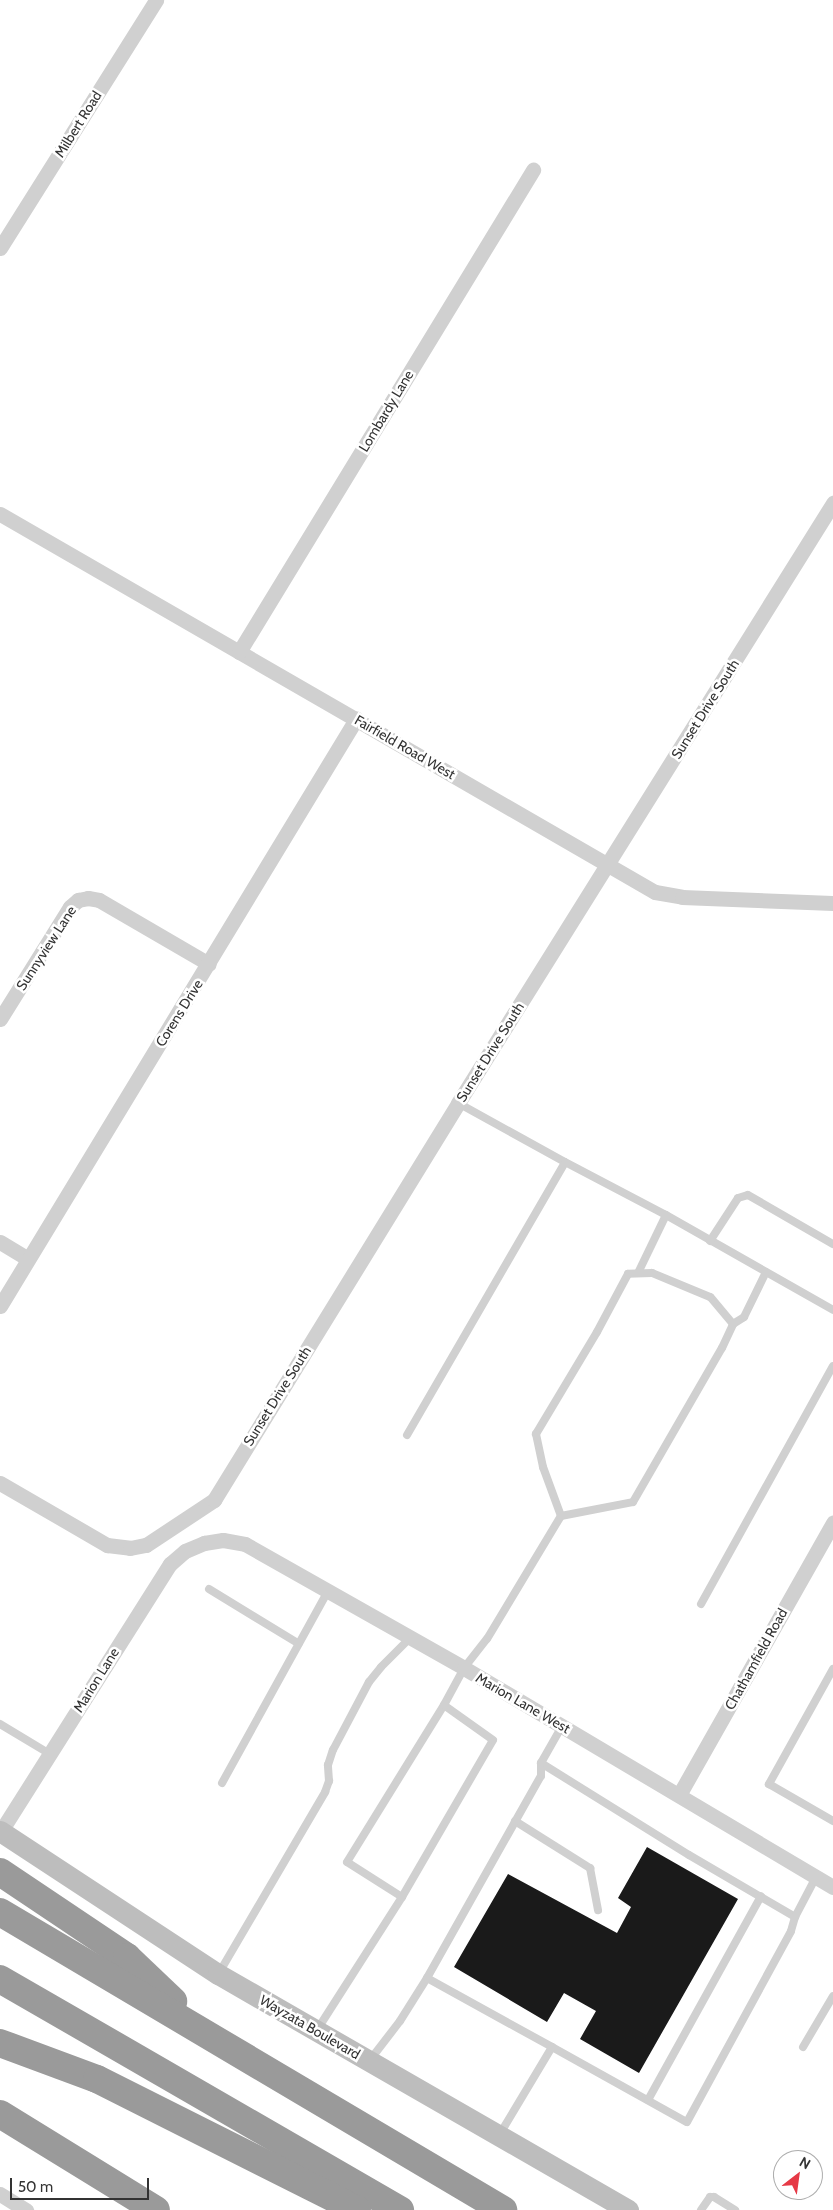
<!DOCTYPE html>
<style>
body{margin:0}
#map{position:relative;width:833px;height:2210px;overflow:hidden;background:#fff;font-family:Cabin,sans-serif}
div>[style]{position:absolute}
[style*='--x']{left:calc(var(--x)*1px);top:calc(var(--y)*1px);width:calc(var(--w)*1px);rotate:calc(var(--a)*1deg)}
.building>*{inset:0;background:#1a1a1a}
.lane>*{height:8px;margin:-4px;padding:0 4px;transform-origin:4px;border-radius:4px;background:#d0d0d0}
.street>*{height:15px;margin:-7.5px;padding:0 7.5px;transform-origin:7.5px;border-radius:7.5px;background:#d0d0d0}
.secondary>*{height:21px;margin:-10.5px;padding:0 10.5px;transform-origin:10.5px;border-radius:10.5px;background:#bdbdbd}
.highway>*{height:28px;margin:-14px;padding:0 14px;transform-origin:14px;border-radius:14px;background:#9a9a9a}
span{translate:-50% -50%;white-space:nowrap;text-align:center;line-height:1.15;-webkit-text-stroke:5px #fff;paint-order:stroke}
.street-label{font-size:14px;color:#333}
.north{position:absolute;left:773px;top:2150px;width:50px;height:50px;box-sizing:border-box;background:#fff;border:1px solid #adadad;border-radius:50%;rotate:30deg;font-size:14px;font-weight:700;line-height:20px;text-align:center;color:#333}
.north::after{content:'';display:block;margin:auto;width:18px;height:22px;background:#e63946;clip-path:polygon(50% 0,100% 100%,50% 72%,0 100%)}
.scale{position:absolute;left:10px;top:2178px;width:139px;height:22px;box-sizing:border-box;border:2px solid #333;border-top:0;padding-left:6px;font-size:15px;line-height:18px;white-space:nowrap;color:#333;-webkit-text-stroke:4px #fff;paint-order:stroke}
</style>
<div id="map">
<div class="building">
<i style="clip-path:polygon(647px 1847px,738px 1899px,639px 2073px,580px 2039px,596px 2011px,564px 1993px,547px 2022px,454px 1967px,508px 1874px,617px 1933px,631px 1907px,618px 1898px)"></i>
</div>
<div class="lane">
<i style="--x:458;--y:1103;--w:122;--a:28.9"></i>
<i style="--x:666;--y:1215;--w:192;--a:29.6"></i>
<i style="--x:710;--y:1241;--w:51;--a:-56.9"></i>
<i style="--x:738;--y:1198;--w:10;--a:-17"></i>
<i style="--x:748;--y:1195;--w:98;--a:30"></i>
<i style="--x:733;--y:1324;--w:13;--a:-32"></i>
<i style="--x:744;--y:1317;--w:50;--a:-63.9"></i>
<i style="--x:407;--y:1435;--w:315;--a:-59.9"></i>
<i style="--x:565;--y:1162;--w:114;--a:27.7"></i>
<i style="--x:666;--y:1215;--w:64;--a:115.8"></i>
<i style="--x:209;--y:1589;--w:105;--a:31.4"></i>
<i style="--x:701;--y:1604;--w:272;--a:-61"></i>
<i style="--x:833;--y:1669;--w:132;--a:119.1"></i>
<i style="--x:769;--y:1784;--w:74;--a:30"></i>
<i style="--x:0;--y:1724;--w:58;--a:31"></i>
<i style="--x:541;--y:1763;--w:174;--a:31.9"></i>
<i style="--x:689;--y:1855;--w:123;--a:30.3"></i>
<i style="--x:222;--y:1783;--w:219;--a:-61.1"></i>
<i style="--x:515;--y:1821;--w:89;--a:32.1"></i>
<i style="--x:590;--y:1868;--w:43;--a:79.2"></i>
<i style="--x:402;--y:1897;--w:65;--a:-147.5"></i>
<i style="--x:347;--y:1862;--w:185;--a:-58.3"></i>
<i style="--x:219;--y:1973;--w:210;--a:-59.6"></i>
<i style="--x:325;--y:1792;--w:12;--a:-70"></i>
<i style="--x:329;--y:1781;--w:16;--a:-94"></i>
<i style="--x:328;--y:1765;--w:16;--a:-72"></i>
<i style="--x:333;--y:1750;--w:77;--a:-62.1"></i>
<i style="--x:369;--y:1682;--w:19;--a:-51"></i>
<i style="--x:381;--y:1667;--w:41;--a:-45"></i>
<i style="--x:427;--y:1978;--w:143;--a:28.9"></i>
<i style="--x:552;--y:2047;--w:101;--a:120.9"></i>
<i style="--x:317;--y:2030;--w:158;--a:-57.4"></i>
<i style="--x:402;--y:1897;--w:181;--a:-59.9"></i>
<i style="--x:493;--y:1740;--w:60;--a:-144.5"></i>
<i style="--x:444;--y:1705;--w:42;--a:-61.6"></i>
<i style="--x:464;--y:1668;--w:37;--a:-52"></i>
<i style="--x:487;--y:1639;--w:144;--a:-59"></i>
<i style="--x:561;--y:1516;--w:73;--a:-11"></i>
<i style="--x:633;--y:1502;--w:178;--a:-60"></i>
<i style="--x:722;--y:1348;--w:26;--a:-65"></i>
<i style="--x:733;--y:1324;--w:35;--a:-130"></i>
<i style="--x:710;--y:1297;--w:63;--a:-157.5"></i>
<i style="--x:652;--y:1273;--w:24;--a:178"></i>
<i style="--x:628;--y:1274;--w:66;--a:118.1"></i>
<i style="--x:597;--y:1332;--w:119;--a:120.9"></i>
<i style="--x:536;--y:1434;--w:34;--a:78"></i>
<i style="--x:543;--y:1467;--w:52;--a:69.8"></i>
<i style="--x:552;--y:2047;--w:154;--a:29.1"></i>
<i style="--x:687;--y:2122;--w:217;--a:-61.4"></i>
<i style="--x:791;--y:1931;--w:15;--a:-74"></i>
<i style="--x:795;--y:1917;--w:45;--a:-62.3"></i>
<i style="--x:803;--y:2047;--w:59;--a:-59.5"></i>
<i style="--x:370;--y:2060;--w:49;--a:-52.4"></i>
<i style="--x:400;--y:2021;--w:51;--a:-57.9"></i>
<i style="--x:427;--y:1978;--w:232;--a:-60.6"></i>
<i style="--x:541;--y:1776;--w:13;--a:-90"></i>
<i style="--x:541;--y:1763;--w:43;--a:-60.4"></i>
<i style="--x:648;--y:2100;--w:233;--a:-61"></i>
<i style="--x:701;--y:2210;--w:16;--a:-55"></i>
<i style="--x:710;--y:2197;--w:4;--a:0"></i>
<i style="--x:714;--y:2197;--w:25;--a:32"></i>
</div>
<div class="street">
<i style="--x:0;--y:248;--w:293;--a:-57.8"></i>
<i style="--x:0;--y:514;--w:756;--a:29.99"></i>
<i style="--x:655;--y:892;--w:27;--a:10"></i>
<i style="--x:682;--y:897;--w:151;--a:2.3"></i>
<i style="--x:239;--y:652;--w:565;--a:-58.62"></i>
<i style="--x:0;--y:1019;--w:132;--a:-58"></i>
<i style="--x:70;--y:907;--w:11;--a:-41"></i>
<i style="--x:78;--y:900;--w:10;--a:-11"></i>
<i style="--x:88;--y:898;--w:11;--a:10"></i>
<i style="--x:99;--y:900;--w:127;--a:30.2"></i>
<i style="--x:0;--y:1242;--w:31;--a:31"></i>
<i style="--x:0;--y:1306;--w:687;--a:-58.76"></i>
<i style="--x:0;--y:1483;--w:124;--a:30.1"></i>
<i style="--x:107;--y:1545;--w:23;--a:7"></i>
<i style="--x:130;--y:1548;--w:16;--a:-11"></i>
<i style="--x:146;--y:1545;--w:82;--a:-33.5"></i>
<i style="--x:214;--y:1500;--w:466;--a:-58.4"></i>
<i style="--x:458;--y:1103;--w:708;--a:-57.99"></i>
<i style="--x:679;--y:1795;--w:313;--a:-60.5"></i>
<i style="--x:1;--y:1831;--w:316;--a:-57.7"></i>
<i style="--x:170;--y:1564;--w:20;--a:-41"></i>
<i style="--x:185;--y:1551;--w:21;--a:-23"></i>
<i style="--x:204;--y:1543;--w:19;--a:-9"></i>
<i style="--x:223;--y:1540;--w:22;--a:10"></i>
<i style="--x:245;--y:1544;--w:252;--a:29.5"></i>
<i style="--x:464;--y:1668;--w:429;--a:30.7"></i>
<i style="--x:0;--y:2194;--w:31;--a:32"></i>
</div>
<div class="secondary">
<i style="--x:0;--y:1831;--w:261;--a:33.3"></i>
<i style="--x:218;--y:1974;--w:473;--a:29.9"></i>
</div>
<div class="highway">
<i style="--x:0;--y:1872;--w:153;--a:33.8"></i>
<i style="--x:127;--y:1957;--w:64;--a:43.7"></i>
<i style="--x:0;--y:1912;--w:585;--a:30.64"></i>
<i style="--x:0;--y:1979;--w:462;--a:30"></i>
<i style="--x:0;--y:2043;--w:103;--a:20.4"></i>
<i style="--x:97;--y:2079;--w:291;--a:26.7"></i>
<i style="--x:0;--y:2114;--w:183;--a:31.6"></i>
</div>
<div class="street-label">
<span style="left:78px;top:124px;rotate:-58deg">Milbert Road</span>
<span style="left:386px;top:411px;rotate:-59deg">Lombardy Lane</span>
<span style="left:705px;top:709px;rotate:-58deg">Sunset Drive South</span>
<span style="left:405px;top:747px;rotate:30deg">Fairfield Road West</span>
<span style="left:46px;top:948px;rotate:-57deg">Sunnyview Lane</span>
<span style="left:179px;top:1013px;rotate:-58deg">Corens Drive</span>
<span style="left:490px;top:1052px;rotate:-58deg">Sunset Drive South</span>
<span style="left:277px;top:1396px;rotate:-58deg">Sunset Drive South</span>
<span style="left:756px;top:1659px;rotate:-61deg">Chathamfield Road</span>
<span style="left:96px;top:1680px;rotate:-58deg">Marion Lane</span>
<span style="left:523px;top:1703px;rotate:30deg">Marion Lane West</span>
<span style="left:310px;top:2027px;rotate:30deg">Wayzata Boulevard</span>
</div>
<div class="north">N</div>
<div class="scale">50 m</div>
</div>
